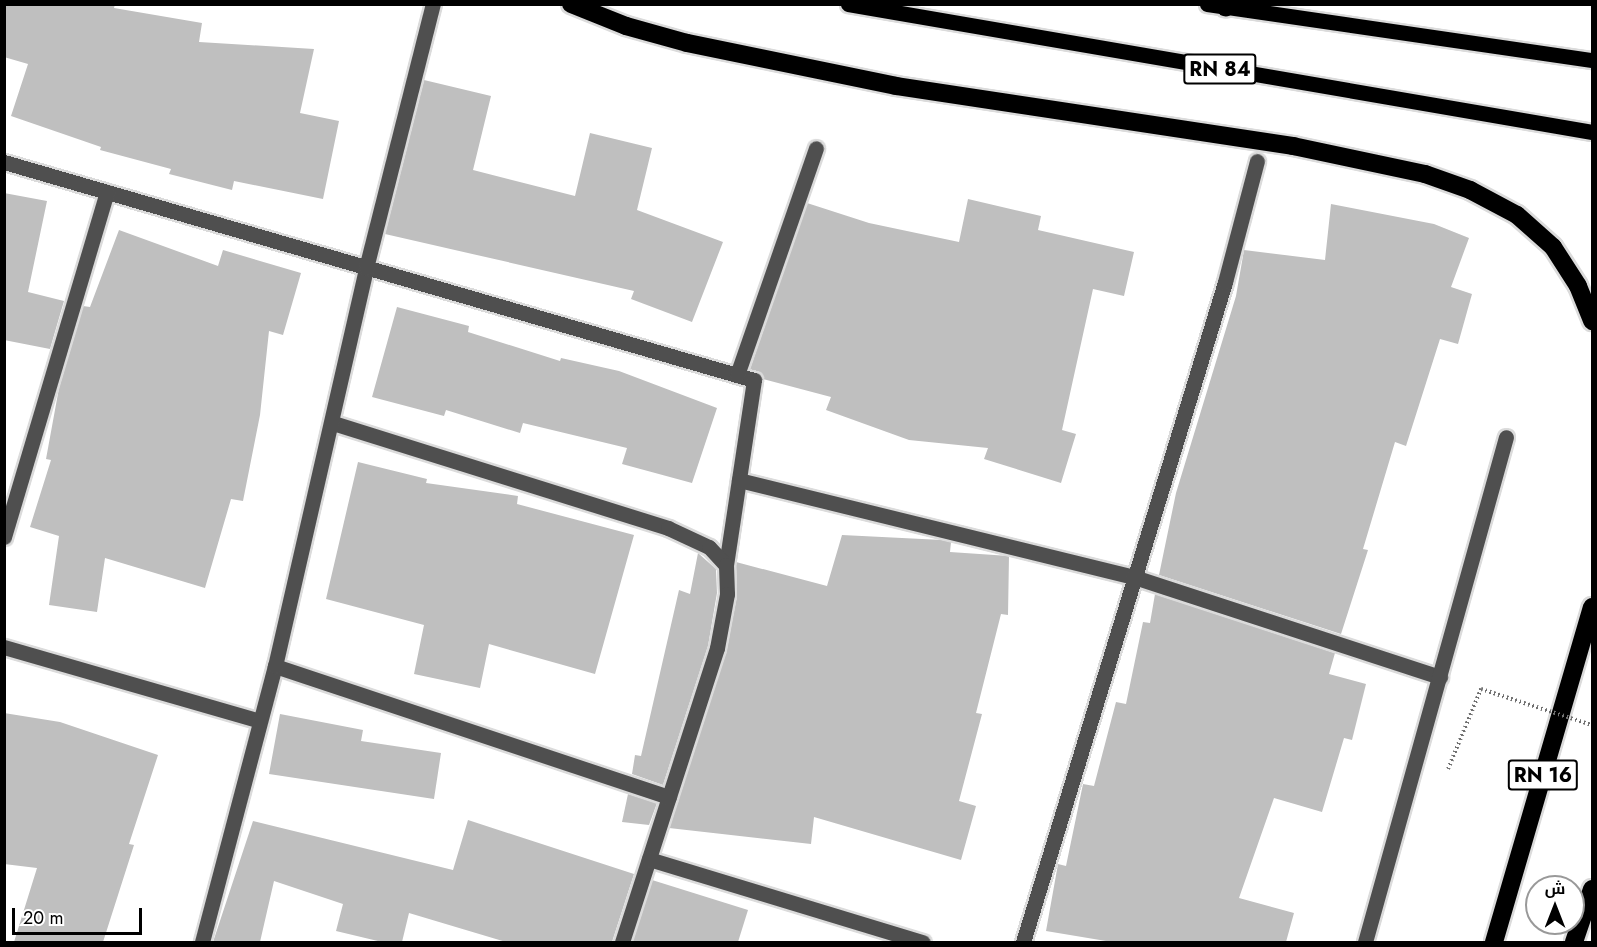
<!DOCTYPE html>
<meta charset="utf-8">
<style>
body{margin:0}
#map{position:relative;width:1597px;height:947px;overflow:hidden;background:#fff;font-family:Jost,Cairo,sans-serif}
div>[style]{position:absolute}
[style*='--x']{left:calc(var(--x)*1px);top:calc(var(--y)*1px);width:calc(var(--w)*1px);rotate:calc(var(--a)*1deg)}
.building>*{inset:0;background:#bfbfbf}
.path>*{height:4px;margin-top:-2px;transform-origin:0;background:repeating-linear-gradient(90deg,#717171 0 1.5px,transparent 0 4.5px)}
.roads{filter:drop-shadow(2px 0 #dbdbdb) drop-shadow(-2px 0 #dbdbdb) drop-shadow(0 2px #dbdbdb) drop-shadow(0 -2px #dbdbdb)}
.minor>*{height:15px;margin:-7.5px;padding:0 7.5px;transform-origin:7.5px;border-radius:7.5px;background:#4f4f4f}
.major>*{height:15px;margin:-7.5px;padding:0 7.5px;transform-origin:7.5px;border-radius:7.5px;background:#000}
.highway>*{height:18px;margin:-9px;padding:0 9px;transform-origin:9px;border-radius:9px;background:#000}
.path-bridge>*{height:4px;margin-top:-2px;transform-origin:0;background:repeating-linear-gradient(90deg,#717171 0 1.5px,transparent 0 4.5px)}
span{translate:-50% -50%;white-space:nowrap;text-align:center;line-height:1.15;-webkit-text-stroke:4.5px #fff;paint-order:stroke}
.shield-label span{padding:2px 4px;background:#fff;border:2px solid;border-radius:4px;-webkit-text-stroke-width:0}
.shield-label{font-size:20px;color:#000;font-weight:700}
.frame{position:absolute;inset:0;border:6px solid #000;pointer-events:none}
.north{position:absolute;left:1525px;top:875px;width:60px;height:60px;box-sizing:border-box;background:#fff;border:2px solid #999;border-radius:50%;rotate:0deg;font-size:16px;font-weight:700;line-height:24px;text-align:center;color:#000}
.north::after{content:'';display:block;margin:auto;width:21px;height:27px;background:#000;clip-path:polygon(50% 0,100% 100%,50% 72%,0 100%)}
.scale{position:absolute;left:12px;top:908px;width:130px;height:27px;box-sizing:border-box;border:3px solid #000;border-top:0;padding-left:8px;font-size:18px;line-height:21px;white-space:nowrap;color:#000;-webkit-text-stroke:4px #fff;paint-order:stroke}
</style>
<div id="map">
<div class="building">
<i style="clip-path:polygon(4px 4px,115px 4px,114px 8px,202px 23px,199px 42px,314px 49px,300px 113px,339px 121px,323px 199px,234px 181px,232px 190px,169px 174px,171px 169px,100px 150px,101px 147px,11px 116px,28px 64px,4px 57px)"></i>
<i style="clip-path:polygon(424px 80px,491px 96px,473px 170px,575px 196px,590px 133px,652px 148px,637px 210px,723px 242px,692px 322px,631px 299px,634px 291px,385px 234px)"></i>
<i style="clip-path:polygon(4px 193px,47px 201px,28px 292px,64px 301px,50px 349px,4px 340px)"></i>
<i style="clip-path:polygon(968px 199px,1041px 216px,1038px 230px,1134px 252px,1124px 296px,1093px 289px,1062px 430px,1076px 434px,1061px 483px,984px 459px,988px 448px,909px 440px,826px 410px,831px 397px,763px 379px,760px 373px,750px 369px,807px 203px,869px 223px,959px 242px)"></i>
<i style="clip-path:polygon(1331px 204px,1434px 224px,1469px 238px,1451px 287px,1472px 294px,1458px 344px,1440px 339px,1406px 446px,1395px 442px,1363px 549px,1368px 550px,1341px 634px,1159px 575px,1176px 493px,1236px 296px,1244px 250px,1325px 260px)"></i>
<i style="clip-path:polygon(119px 230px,218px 266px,223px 250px,301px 273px,283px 335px,269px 331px,260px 415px,243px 501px,231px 499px,205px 588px,105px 558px,97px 612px,49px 605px,59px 536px,30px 527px,51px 460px,46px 459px,59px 388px,83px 306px,90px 307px)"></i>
<i style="clip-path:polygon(397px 307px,469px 326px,468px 332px,560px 361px,561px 358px,619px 371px,717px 408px,692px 483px,622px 464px,627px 448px,523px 423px,520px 433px,446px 410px,444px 416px,372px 397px)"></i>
<i style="clip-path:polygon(358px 462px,427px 479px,426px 483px,518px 496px,517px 504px,634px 535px,595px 674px,489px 644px,480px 688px,414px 674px,424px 625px,326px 599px)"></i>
<i style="clip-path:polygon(842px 535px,942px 540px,951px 542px,950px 552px,1009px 556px,1008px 615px,1001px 614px,976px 713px,982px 714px,959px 801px,976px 806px,961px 860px,814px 817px,811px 844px,669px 828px,726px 651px,737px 596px,736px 562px,827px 586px)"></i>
<i style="clip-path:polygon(698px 553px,716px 569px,717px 593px,708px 646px,663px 785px,632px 774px,635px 755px,641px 756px,679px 590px,690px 594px)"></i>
<i style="clip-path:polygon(1155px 594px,1335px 653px,1329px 674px,1366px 684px,1352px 740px,1344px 738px,1322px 812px,1274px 798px,1239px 898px,1294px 913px,1286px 942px,1112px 942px,1046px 931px,1058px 864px,1066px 866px,1083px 784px,1094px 786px,1116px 702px,1126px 704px,1143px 622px,1150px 623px)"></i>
<i style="clip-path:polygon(4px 713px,60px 722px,158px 755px,129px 844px,134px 845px,103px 942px,14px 942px,37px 868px,4px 864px)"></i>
<i style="clip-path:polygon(280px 714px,363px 730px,361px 741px,441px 753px,434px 799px,269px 774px)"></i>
<i style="clip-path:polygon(628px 794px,657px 803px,649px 825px,622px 822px)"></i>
<i style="clip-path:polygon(468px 820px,634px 874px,612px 942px,506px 942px,409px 913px,402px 942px,382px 942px,336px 931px,343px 904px,274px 881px,260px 942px,213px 942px,253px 821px,453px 870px)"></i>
<i style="clip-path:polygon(652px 880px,748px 910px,738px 942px,632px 942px)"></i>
</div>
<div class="path">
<i style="--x:1448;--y:769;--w:87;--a:-67.6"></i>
</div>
<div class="roads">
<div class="minor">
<i style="--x:4;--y:162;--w:781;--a:16.21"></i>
<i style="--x:754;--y:380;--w:187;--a:98.6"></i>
<i style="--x:737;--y:375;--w:240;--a:-70.8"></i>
<i style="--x:333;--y:423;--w:351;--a:17.4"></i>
<i style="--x:668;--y:528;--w:45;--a:24.9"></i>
<i style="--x:709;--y:547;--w:25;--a:47"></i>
<i style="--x:726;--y:565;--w:29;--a:88"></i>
<i style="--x:727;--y:594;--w:55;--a:100.5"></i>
<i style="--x:717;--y:648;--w:309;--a:107.9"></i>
<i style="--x:739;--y:480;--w:407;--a:13.8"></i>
<i style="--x:1134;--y:577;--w:322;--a:18.1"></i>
<i style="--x:4;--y:537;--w:360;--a:-73.4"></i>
<i style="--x:4;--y:647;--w:266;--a:16.1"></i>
<i style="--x:275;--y:666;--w:415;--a:18.4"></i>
<i style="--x:649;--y:859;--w:286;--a:16.9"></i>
<i style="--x:202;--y:942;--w:285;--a:-75.2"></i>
<i style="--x:275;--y:666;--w:408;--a:-77.1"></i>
<i style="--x:366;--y:268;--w:272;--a:-75.8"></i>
<i style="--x:1023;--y:942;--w:690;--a:-72.98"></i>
<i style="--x:1225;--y:282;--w:125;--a:-75.2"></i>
<i style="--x:1365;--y:942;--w:524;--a:-74.4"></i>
</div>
<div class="major">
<i style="--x:848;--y:4;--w:755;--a:9.76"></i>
<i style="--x:1207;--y:4;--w:389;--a:8.3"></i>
</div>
<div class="highway">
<i style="--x:571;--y:4;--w:59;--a:21.8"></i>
<i style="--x:626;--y:26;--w:63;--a:15.6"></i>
<i style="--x:687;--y:43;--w:213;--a:11.6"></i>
<i style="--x:896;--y:86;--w:402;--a:8.6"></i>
<i style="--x:1293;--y:146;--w:135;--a:12"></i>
<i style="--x:1425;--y:174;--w:48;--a:19.6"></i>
<i style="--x:1470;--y:190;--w:53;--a:28"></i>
<i style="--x:1517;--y:215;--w:48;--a:41.6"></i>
<i style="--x:1553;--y:247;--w:46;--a:57.3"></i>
<i style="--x:1578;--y:286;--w:38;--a:68"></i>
<i style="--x:1224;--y:4;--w:4;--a:63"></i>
<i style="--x:1494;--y:942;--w:349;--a:-73.7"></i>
<i style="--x:1574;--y:942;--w:56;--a:-71.2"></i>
</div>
</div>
<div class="path-bridge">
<i style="--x:1481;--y:689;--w:117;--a:18"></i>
</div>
<div class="shield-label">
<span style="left:1220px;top:69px">RN 84</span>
<span style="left:1543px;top:775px">RN 16</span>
</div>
<div class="frame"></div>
<div class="north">ش</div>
<div class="scale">20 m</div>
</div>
